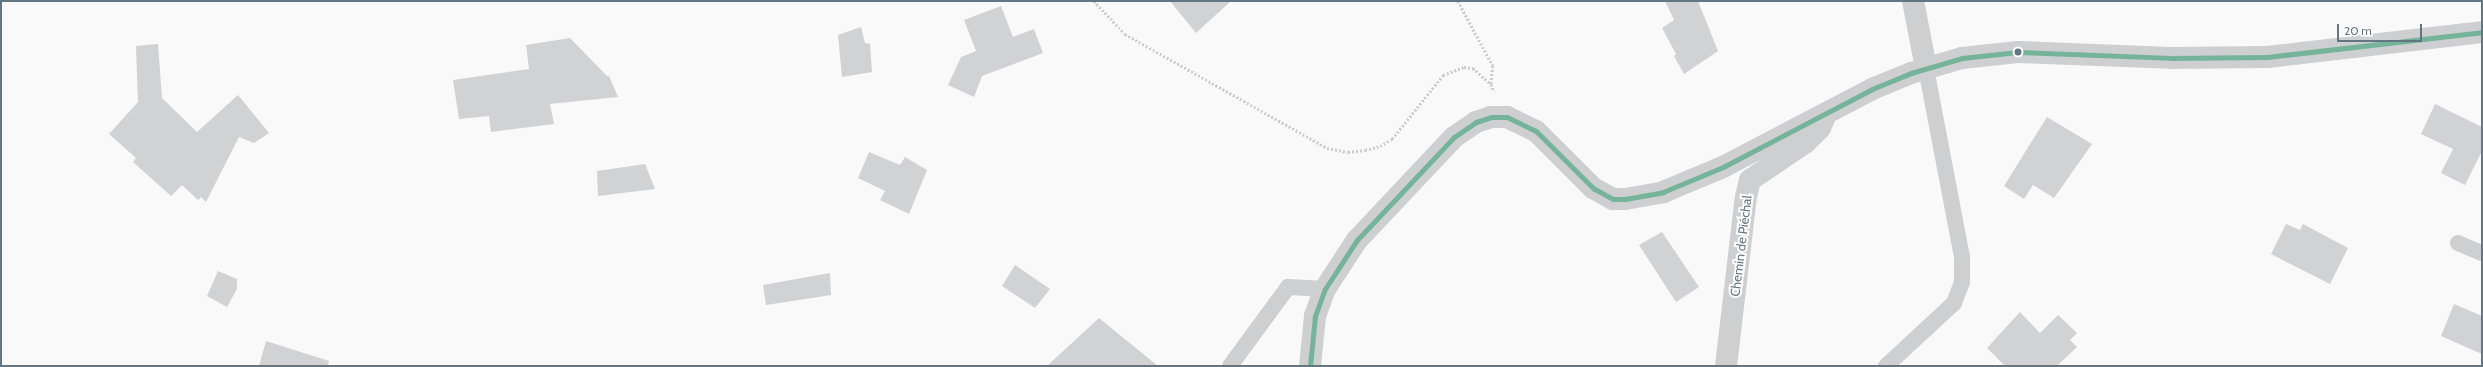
<!DOCTYPE html>
<meta charset="utf-8">
<style>
body{margin:0}
#map{position:relative;width:2483px;height:367px;overflow:hidden;background:#f9f9f9;font-family:Cabin,sans-serif}
div>[style]{position:absolute}
[style*='--x']{left:calc(var(--x)*1px);top:calc(var(--y)*1px);width:calc(var(--w)*1px);rotate:calc(var(--a)*1deg)}
.building>*{inset:0;background:#d0d2d3}
.path>*{height:2.5px;margin-top:-1.25px;transform-origin:0;background:repeating-linear-gradient(90deg,#cbcccd 0 2px,transparent 0 4px)}
.service>*{height:16px;margin:-8px;padding:0 8px;transform-origin:8px;border-radius:8px;background:#cecfd0}
.minor>*{height:22px;margin:-11px;padding:0 11px;transform-origin:11px;border-radius:11px;background:#cecfd0}
.tertiary>*{height:22px;margin:-11px;padding:0 11px;transform-origin:11px;border-radius:11px;background:#cecfd0}
.bus-1>*{height:5px;margin:-2.5px;padding:0 2.5px;transform-origin:2.5px;border-radius:2.5px;background:#75b49a}
.dots>*{width:11px;height:11px;translate:-50% -50%;box-sizing:border-box;border:2px solid #fff;border-radius:50%}
span{translate:-50% -50%;white-space:nowrap;text-align:center;line-height:1.15;-webkit-text-stroke:4px #fff;paint-order:stroke}
.street-label{font-size:13px;color:#657683}
.frame{position:absolute;inset:0;border:2px solid #657683;pointer-events:none}
.scale{position:absolute;left:2337px;top:24px;width:85px;height:18px;box-sizing:border-box;border:2px solid #657683;border-top:0;padding-left:5px;font-size:12px;line-height:14px;white-space:nowrap;color:#657683;-webkit-text-stroke:3px #fff;paint-order:stroke}
</style>
<div id="map">
<div class="building">
<i style="clip-path:polygon(1170px 1px,1231px 1px,1196px 33px)"></i>
<i style="clip-path:polygon(1665px 1px,1698px 1px,1718px 51px,1684px 74px,1674px 56px,1676px 54px,1662px 28px,1674px 20px)"></i>
<i style="clip-path:polygon(1001px 6px,1013px 37px,1034px 29px,1043px 53px,982px 76px,974px 97px,948px 85px,961px 57px,976px 51px,964px 20px)"></i>
<i style="clip-path:polygon(861px 27px,865px 43px,870px 44px,872px 72px,842px 77px,838px 35px)"></i>
<i style="clip-path:polygon(570px 38px,607px 76px,609px 76px,618px 97px,550px 104px,554px 124px,491px 132px,489px 116px,459px 119px,453px 80px,529px 69px,526px 45px)"></i>
<i style="clip-path:polygon(158px 44px,162px 98px,197px 132px,238px 95px,269px 133px,254px 143px,239px 137px,206px 202px,201px 197px,198px 200px,182px 185px,171px 196px,133px 162px,136px 158px,109px 134px,138px 102px,136px 46px)"></i>
<i style="clip-path:polygon(2435px 104px,2482px 127px,2482px 151px,2465px 185px,2441px 173px,2453px 149px,2421px 134px)"></i>
<i style="clip-path:polygon(2047px 117px,2092px 144px,2054px 198px,2033px 185px,2024px 199px,2004px 186px)"></i>
<i style="clip-path:polygon(869px 152px,900px 165px,905px 157px,927px 170px,909px 214px,880px 200px,885px 191px,858px 178px)"></i>
<i style="clip-path:polygon(645px 164px,655px 189px,598px 196px,597px 171px)"></i>
<i style="clip-path:polygon(2286px 224px,2300px 230px,2303px 224px,2348px 248px,2330px 284px,2271px 254px)"></i>
<i style="clip-path:polygon(1662px 232px,1699px 287px,1676px 302px,1639px 245px)"></i>
<i style="clip-path:polygon(1015px 265px,1050px 289px,1035px 308px,1002px 286px)"></i>
<i style="clip-path:polygon(218px 271px,237px 279px,237px 289px,227px 307px,207px 296px)"></i>
<i style="clip-path:polygon(830px 273px,831px 295px,766px 305px,763px 285px)"></i>
<i style="clip-path:polygon(2454px 304px,2482px 316px,2482px 354px,2441px 336px)"></i>
<i style="clip-path:polygon(2020px 312px,2040px 333px,2058px 315px,2077px 333px,2070px 340px,2077px 347px,2057px 366px,2005px 366px,1987px 348px)"></i>
<i style="clip-path:polygon(1099px 318px,1158px 366px,1047px 366px)"></i>
<i style="clip-path:polygon(266px 341px,329px 361px,328px 366px,259px 366px)"></i>
</div>
<div class="path">
<i style="--x:1094;--y:1;--w:45;--a:46.8"></i>
<i style="--x:1125;--y:34;--w:232;--a:29.4"></i>
<i style="--x:1327;--y:148;--w:21;--a:11"></i>
<i style="--x:1348;--y:152;--w:17;--a:-7"></i>
<i style="--x:1365;--y:150;--w:16;--a:-15"></i>
<i style="--x:1380;--y:146;--w:14;--a:-30"></i>
<i style="--x:1392;--y:139;--w:82;--a:-51.4"></i>
<i style="--x:1443;--y:75;--w:22;--a:-21"></i>
<i style="--x:1464;--y:67;--w:9;--a:6"></i>
<i style="--x:1473;--y:68;--w:24;--a:42"></i>
<i style="--x:1458;--y:1;--w:74;--a:61.7"></i>
<i style="--x:1493;--y:66;--w:18;--a:96"></i>
<i style="--x:1491;--y:84;--w:8;--a:67"></i>
</div>
<div class="service">
<i style="--x:2458;--y:243;--w:26;--a:23"></i>
<i style="--x:1230;--y:366;--w:98;--a:-53.7"></i>
<i style="--x:1288;--y:287;--w:37;--a:3"></i>
<i style="--x:1886;--y:366;--w:93;--a:-42.8"></i>
<i style="--x:1954;--y:303;--w:22;--a:-69"></i>
<i style="--x:1962;--y:282;--w:25;--a:-90"></i>
<i style="--x:1962;--y:257;--w:192;--a:-100.8"></i>
</div>
<div class="minor">
<i style="--x:1913;--y:1;--w:68;--a:79"></i>
<i style="--x:1726;--y:366;--w:170;--a:-83.3"></i>
<i style="--x:1746;--y:197;--w:17;--a:-77"></i>
<i style="--x:1750;--y:180;--w:68;--a:-34.2"></i>
<i style="--x:1806;--y:142;--w:20;--a:-45"></i>
<i style="--x:1820;--y:128;--w:15;--a:-67"></i>
</div>
<div class="tertiary">
<i style="--x:1310;--y:366;--w:50;--a:-84.3"></i>
<i style="--x:1315;--y:316;--w:29;--a:-70"></i>
<i style="--x:1325;--y:289;--w:59;--a:-56.9"></i>
<i style="--x:1357;--y:240;--w:141;--a:-46.7"></i>
<i style="--x:1454;--y:137;--w:27;--a:-34"></i>
<i style="--x:1476;--y:122;--w:16;--a:-18"></i>
<i style="--x:1491;--y:117;--w:16;--a:0"></i>
<i style="--x:1507;--y:117;--w:32;--a:26"></i>
<i style="--x:1536;--y:131;--w:81;--a:45"></i>
<i style="--x:1593;--y:188;--w:23;--a:29"></i>
<i style="--x:1613;--y:199;--w:12;--a:0"></i>
<i style="--x:1625;--y:199;--w:39;--a:-10"></i>
<i style="--x:1663;--y:192;--w:65;--a:-22.6"></i>
<i style="--x:1723;--y:167;--w:168;--a:-27.6"></i>
<i style="--x:1872;--y:89;--w:42;--a:-22.3"></i>
<i style="--x:1911;--y:73;--w:53;--a:-16.4"></i>
<i style="--x:1962;--y:58;--w:56;--a:-6.1"></i>
<i style="--x:2018;--y:52;--w:153;--a:2.2"></i>
<i style="--x:2171;--y:58;--w:96;--a:-0.6"></i>
<i style="--x:2267;--y:57;--w:216;--a:-6.6"></i>
</div>
<div class="bus-1">
<i style="--x:1310;--y:366;--w:50;--a:-84.3"></i>
<i style="--x:1315;--y:316;--w:29;--a:-70"></i>
<i style="--x:1325;--y:289;--w:59;--a:-56.9"></i>
<i style="--x:1357;--y:240;--w:141;--a:-46.7"></i>
<i style="--x:1454;--y:137;--w:27;--a:-34"></i>
<i style="--x:1476;--y:122;--w:16;--a:-18"></i>
<i style="--x:1491;--y:117;--w:16;--a:0"></i>
<i style="--x:1507;--y:117;--w:32;--a:26"></i>
<i style="--x:1536;--y:131;--w:81;--a:45"></i>
<i style="--x:1593;--y:188;--w:23;--a:29"></i>
<i style="--x:1613;--y:199;--w:12;--a:0"></i>
<i style="--x:1625;--y:199;--w:39;--a:-10"></i>
<i style="--x:1663;--y:192;--w:65;--a:-22.6"></i>
<i style="--x:1723;--y:167;--w:168;--a:-27.6"></i>
<i style="--x:1872;--y:89;--w:42;--a:-22.3"></i>
<i style="--x:1911;--y:73;--w:53;--a:-16.4"></i>
<i style="--x:1962;--y:58;--w:56;--a:-6.1"></i>
<i style="--x:2018;--y:52;--w:153;--a:2.2"></i>
<i style="--x:2171;--y:58;--w:96;--a:-0.6"></i>
<i style="--x:2267;--y:57;--w:216;--a:-6.6"></i>
</div>
<div class="dots">
<i style="left:2018px;top:52px;background:#657683"></i>
</div>
<div class="street-label">
<span style="left:1741px;top:246px;rotate:-83deg">Chemin de Piéchal</span>
</div>
<div class="frame"></div>
<div class="scale">20 m</div>
</div>
